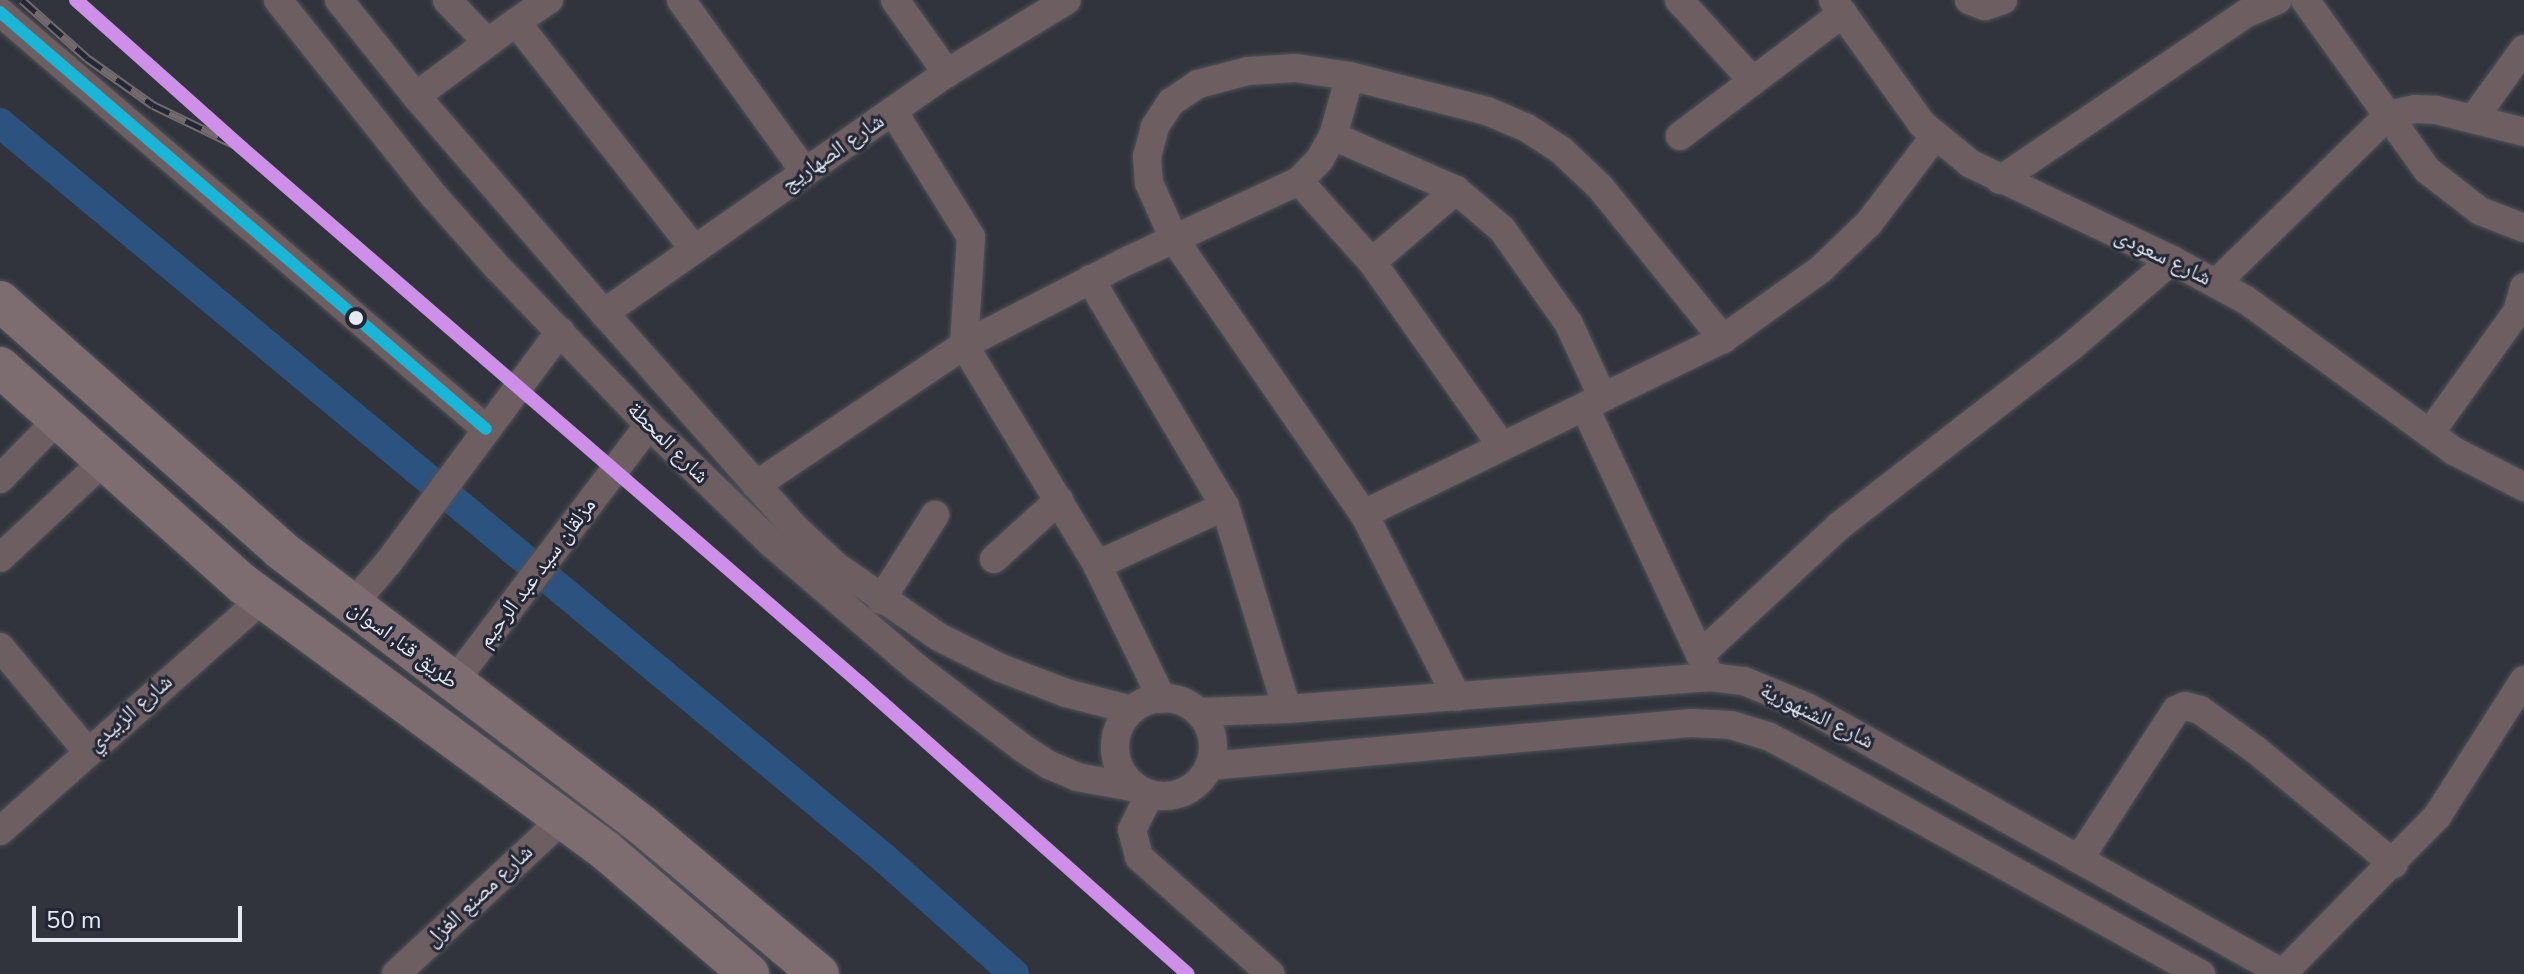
<!DOCTYPE html>
<html>
<head>
<meta charset="utf-8">
<style>
  body { margin:0 }
  #map { position:relative; width:2524px; height:974px; overflow:hidden; background:#31343c; font-family:"Nunito Sans","Noto Naskh Arabic",sans-serif }
  div>[style] { position:absolute }
  .canal>* { height:30px; margin:-15px; padding:0 15px; transform-origin:15px; border-radius:15px; background:#2c527f }
  .roads { filter:drop-shadow(0 0 2px #4f5258) drop-shadow(0 0 2px #4f5258) }
  .minor>* { height:28px; margin:-14px; padding:0 14px; transform-origin:14px; border-radius:14px; background:#6d5f61 }
  .minor>.ring { margin:-14px; padding:0; box-sizing:content-box; background:none; border:28px solid #6d5f61; border-radius:50% }
  .highway>* { height:40px; margin:-20px; padding:0 20px; transform-origin:20px; border-radius:20px; background:#7e6d70 }
  .rail>* { height:9px; margin-top:-4.5px; transform-origin:0; background:repeating-linear-gradient(90deg,#232735 0 18px,#726a6d 0 36px); box-sizing:border-box; border-block:2px solid #726a6d }
  .bus-1>* { height:12px; margin:-6px; padding:0 6px; transform-origin:6px; border-radius:6px; background:#1ab6d8 }
  .rail-1>* { height:14px; margin:-7px; padding:0 7px; transform-origin:7px; border-radius:7px; background:#ce8fe9 }
  .dots>* { width:22px; height:22px; translate:-50% -50%; box-sizing:border-box; border:4px solid #232735; border-radius:50% }
  span { translate:-50% -50%; white-space:nowrap; text-align:center; line-height:1.15; -webkit-text-stroke:6px #232735; paint-order:stroke }
  .street-label { font-size:22px; color:#e5e9f2 }
  .scale { position:absolute; left:32px; top:906px; width:210px; height:36px; box-sizing:border-box; border:4px solid #e5e9f2; border-top:0; padding-left:10px; font-size:24px; line-height:28px; white-space:nowrap; color:#e5e9f2; -webkit-text-stroke:6px #232735; paint-order:stroke }
</style>
</head>
<body>
<div id="map">
  <div class="canal">
    <div style="left:0;top:123px;width:1150px;rotate:39.74deg"></div>
    <div style="left:884px;top:858px;width:174px;rotate:41.7deg"></div>
  </div>
  <div class="roads">
    <div class="minor">
      <div style="left:278px;top:0;width:251px;rotate:51.5deg"></div>
      <div style="left:434px;top:196px;width:95px;rotate:48.4deg"></div>
      <div style="left:497px;top:267px;width:219px;rotate:46.1deg"></div>
      <div style="left:649px;top:425px;width:168px;rotate:44deg"></div>
      <div style="left:770px;top:542px;width:194px;rotate:40.6deg"></div>
      <div style="left:917px;top:668px;width:134px;rotate:37.1deg"></div>
      <div style="left:1024px;top:749px;width:30px;rotate:33deg"></div>
      <div style="left:1049px;top:765px;width:30px;rotate:23deg"></div>
      <div style="left:1077px;top:777px;width:61px;rotate:10.4deg"></div>
      <div style="left:339px;top:0;width:123px;rotate:51.3deg"></div>
      <div style="left:416px;top:96px;width:287px;rotate:49.1deg"></div>
      <div style="left:604px;top:313px;width:286px;rotate:48.4deg"></div>
      <div style="left:794px;top:527px;width:57px;rotate:42.9deg"></div>
      <div style="left:836px;top:566px;width:125px;rotate:34.6deg"></div>
      <div style="left:939px;top:637px;width:69px;rotate:26.6deg"></div>
      <div style="left:1001px;top:668px;width:70px;rotate:21deg"></div>
      <div style="left:1066px;top:693px;width:68px;rotate:14.4deg"></div>
      <div style="left:447px;top:0;width:58px;rotate:46.4deg"></div>
      <div style="left:681px;top:0;width:212px;rotate:54.2deg"></div>
      <div style="left:895px;top:0;width:90px;rotate:54.5deg"></div>
      <div style="left:1679px;top:0;width:110px;rotate:47.6deg"></div>
      <div style="left:1833px;top:0;width:153px;rotate:54.3deg"></div>
      <div style="left:1922px;top:124px;width:63px;rotate:39.2deg"></div>
      <div style="left:1971px;top:164px;width:223px;rotate:25.5deg"></div>
      <div style="left:2172px;top:260px;width:84px;rotate:28.4deg"></div>
      <div style="left:2246px;top:300px;width:257px;rotate:36deg"></div>
      <div style="left:2454px;top:451px;width:79px;rotate:27.2deg"></div>
      <div style="left:1969px;top:0;width:17px;rotate:21deg"></div>
      <div style="left:1985px;top:6px;width:19px;rotate:-18deg"></div>
      <div style="left:2305px;top:0;width:209px;rotate:54.3deg"></div>
      <div style="left:2427px;top:170px;width:67px;rotate:37.7deg"></div>
      <div style="left:2480px;top:211px;width:47px;rotate:21.1deg"></div>
      <div style="left:0;top:12px;width:640px;rotate:40.63deg"></div>
      <div style="left:516px;top:22px;width:40px;rotate:-34deg"></div>
      <div style="left:1350px;top:76px;width:141px;rotate:14.3deg"></div>
      <div style="left:1487px;top:111px;width:43px;rotate:23deg"></div>
      <div style="left:1527px;top:128px;width:40px;rotate:32.9deg"></div>
      <div style="left:1561px;top:150px;width:54px;rotate:43.5deg"></div>
      <div style="left:1600px;top:187px;width:196px;rotate:51deg"></div>
      <div style="left:1723px;top:339px;width:120px;rotate:-35.5deg"></div>
      <div style="left:1821px;top:269px;width:66px;rotate:-43.8deg"></div>
      <div style="left:1869px;top:223px;width:109px;rotate:-52.8deg"></div>
      <div style="left:416px;top:96px;width:124px;rotate:-36.5deg"></div>
      <div style="left:516px;top:22px;width:288px;rotate:51.9deg"></div>
      <div style="left:893px;top:111px;width:148px;rotate:58.2deg"></div>
      <div style="left:971px;top:237px;width:108px;rotate:93.7deg"></div>
      <div style="left:964px;top:345px;width:257px;rotate:58.8deg"></div>
      <div style="left:1097px;top:565px;width:149px;rotate:64.1deg"></div>
      <div style="left:2474px;top:118px;width:85px;rotate:-54.1deg"></div>
      <div style="left:1333px;top:136px;width:134px;rotate:23.7deg"></div>
      <div style="left:1456px;top:190px;width:60px;rotate:40.3deg"></div>
      <div style="left:1502px;top:229px;width:116px;rotate:54.8deg"></div>
      <div style="left:1569px;top:324px;width:81px;rotate:65.3deg"></div>
      <div style="left:1680px;top:136px;width:204px;rotate:-37deg"></div>
      <div style="left:2000px;top:180px;width:298px;rotate:-34.1deg"></div>
      <div style="left:2247px;top:13px;width:33px;rotate:-23deg"></div>
      <div style="left:1299px;top:181px;width:109px;rotate:48deg"></div>
      <div style="left:1372px;top:262px;width:225px;rotate:54.8deg"></div>
      <div style="left:1372px;top:262px;width:111px;rotate:-40.6deg"></div>
      <div style="left:1090px;top:279px;width:264px;rotate:59.3deg"></div>
      <div style="left:1225px;top:506px;width:212px;rotate:73deg"></div>
      <div style="left:2216px;top:283px;width:241px;rotate:-44.2deg"></div>
      <div style="left:2389px;top:115px;width:27px;rotate:-13deg"></div>
      <div style="left:2415px;top:109px;width:21px;rotate:3deg"></div>
      <div style="left:2436px;top:110px;width:91px;rotate:14deg"></div>
      <div style="left:604px;top:313px;width:419px;rotate:-35deg"></div>
      <div style="left:947px;top:73px;width:140px;rotate:-31.3deg"></div>
      <div style="left:1585px;top:408px;width:287px;rotate:65deg"></div>
      <div style="left:2430px;top:433px;width:149px;rotate:-54.3deg"></div>
      <div style="left:2517px;top:312px;width:26px;rotate:-74deg"></div>
      <div style="left:0;top:479px;width:85px;rotate:-46deg"></div>
      <div style="left:756px;top:485px;width:251px;rotate:-33.9deg"></div>
      <div style="left:964px;top:345px;width:183px;rotate:-27.3deg"></div>
      <div style="left:1127px;top:261px;width:52px;rotate:-25.1deg"></div>
      <div style="left:1174px;top:239px;width:138px;rotate:-24.9deg"></div>
      <div style="left:1299px;top:181px;width:30px;rotate:-46deg"></div>
      <div style="left:1320px;top:159px;width:26px;rotate:-61deg"></div>
      <div style="left:1333px;top:136px;width:62px;rotate:-74.2deg"></div>
      <div style="left:1350px;top:76px;width:56px;rotate:-171.7deg"></div>
      <div style="left:1295px;top:68px;width:47px;rotate:176.3deg"></div>
      <div style="left:1248px;top:71px;width:52px;rotate:165.4deg"></div>
      <div style="left:1198px;top:84px;width:32px;rotate:146deg"></div>
      <div style="left:1171px;top:102px;width:30px;rotate:123deg"></div>
      <div style="left:1155px;top:127px;width:30px;rotate:105deg"></div>
      <div style="left:1147px;top:156px;width:27px;rotate:86deg"></div>
      <div style="left:1149px;top:183px;width:61px;rotate:65.9deg"></div>
      <div style="left:1174px;top:239px;width:334px;rotate:55.4deg"></div>
      <div style="left:1364px;top:514px;width:205px;rotate:63.1deg"></div>
      <div style="left:1364px;top:514px;width:399px;rotate:-26deg"></div>
      <div style="left:0;top:558px;width:145px;rotate:-43deg"></div>
      <div style="left:994px;top:559px;width:88px;rotate:-42.2deg"></div>
      <div style="left:1097px;top:565px;width:141px;rotate:-24.7deg"></div>
      <div style="left:881px;top:600px;width:101px;rotate:-57.6deg"></div>
      <div style="left:351px;top:606px;width:57px;rotate:-49.3deg"></div>
      <div style="left:388px;top:563px;width:289px;rotate:-53.4deg"></div>
      <div style="left:0;top:647px;width:136px;rotate:50.1deg"></div>
      <div style="left:1701px;top:654px;width:188px;rotate:-42.8deg"></div>
      <div style="left:1839px;top:526px;width:294px;rotate:-37.7deg"></div>
      <div style="left:2072px;top:346px;width:132px;rotate:-40.7deg"></div>
      <div style="left:453px;top:683px;width:324px;rotate:-52.8deg"></div>
      <div class="ring" style="left:1115px;top:698px;width:70px;height:70px"></div>
      <div style="left:1198px;top:712px;width:89px;rotate:-1.9deg"></div>
      <div style="left:1287px;top:709px;width:424px;rotate:-4.3deg"></div>
      <div style="left:1710px;top:677px;width:34px;rotate:7deg"></div>
      <div style="left:1744px;top:681px;width:68px;rotate:22.4deg"></div>
      <div style="left:1807px;top:707px;width:547px;rotate:29.24deg"></div>
      <div style="left:1209px;top:766px;width:485px;rotate:-5.1deg"></div>
      <div style="left:1692px;top:723px;width:39px;rotate:3deg"></div>
      <div style="left:1731px;top:725px;width:39px;rotate:17deg"></div>
      <div style="left:1768px;top:736px;width:38px;rotate:28deg"></div>
      <div style="left:1802px;top:754px;width:456px;rotate:28.9deg"></div>
      <div style="left:1150px;top:794px;width:40px;rotate:116.6deg"></div>
      <div style="left:1132px;top:830px;width:28px;rotate:75deg"></div>
      <div style="left:1139px;top:857px;width:176px;rotate:41.6deg"></div>
      <div style="left:0;top:831px;width:350px;rotate:-41.5deg"></div>
      <div style="left:2079px;top:859px;width:178px;rotate:-56.9deg"></div>
      <div style="left:2176px;top:710px;width:10px;rotate:-24deg"></div>
      <div style="left:2185px;top:706px;width:16px;rotate:15deg"></div>
      <div style="left:2200px;top:710px;width:69px;rotate:35.5deg"></div>
      <div style="left:2256px;top:750px;width:179px;rotate:39.6deg"></div>
      <div style="left:2283px;top:973px;width:221px;rotate:-45.5deg"></div>
      <div style="left:2438px;top:815px;width:160px;rotate:-57.5deg"></div>
      <div style="left:396px;top:974px;width:228px;rotate:-42.9deg"></div>
    </div>
    <div class="highway">
      <div style="left:0;top:301px;width:375px;rotate:41.5deg"></div>
      <div style="left:281px;top:550px;width:454px;rotate:37.3deg"></div>
      <div style="left:642px;top:825px;width:231px;rotate:40.1deg"></div>
      <div style="left:0;top:367px;width:326px;rotate:41.8deg"></div>
      <div style="left:243px;top:584px;width:449px;rotate:36.3deg"></div>
      <div style="left:605px;top:850px;width:190px;rotate:40.7deg"></div>
    </div>
  </div>
  <div class="rail">
    <div style="left:22px;top:0;width:87px;rotate:41.7deg"></div>
    <div style="left:87px;top:58px;width:81px;rotate:35.5deg"></div>
    <div style="left:153px;top:105px;width:99px;rotate:25.8deg"></div>
  </div>
  <div class="bus-1">
    <div style="left:0;top:12px;width:640px;rotate:40.63deg"></div>
  </div>
  <div class="rail-1">
    <div style="left:76px;top:0;width:222px;rotate:41.7deg"></div>
    <div style="left:242px;top:148px;width:817px;rotate:40.88deg"></div>
    <div style="left:860px;top:683px;width:438px;rotate:41.6deg"></div>
  </div>
  <div class="dots">
    <div style="left:356px;top:318px;background:#e5e9f2"></div>
  </div>
  <div class="street-label">
    <span style="left:833px;top:153px;rotate:-35deg">شارع الصهاريج</span>
    <span style="left:2163px;top:257px;rotate:26deg">شارع سعودى</span>
    <span style="left:668px;top:443px;rotate:45deg">شارع المحطة</span>
    <span style="left:537px;top:573px;rotate:-53deg">مزلقان سيد عبد الرحيم</span>
    <span style="left:403px;top:645px;rotate:37deg">طريق قنا, اسوان</span>
    <span style="left:130px;top:713px;rotate:-41deg">شارع الزبيدي</span>
    <span style="left:1817px;top:716px;rotate:26deg">شارع الشنهورية</span>
    <span style="left:479px;top:896px;rotate:-43deg">شارع مصنع الغزل</span>
  </div>
  <div class="scale">50 m</div>
</div>
</body>
</html>
